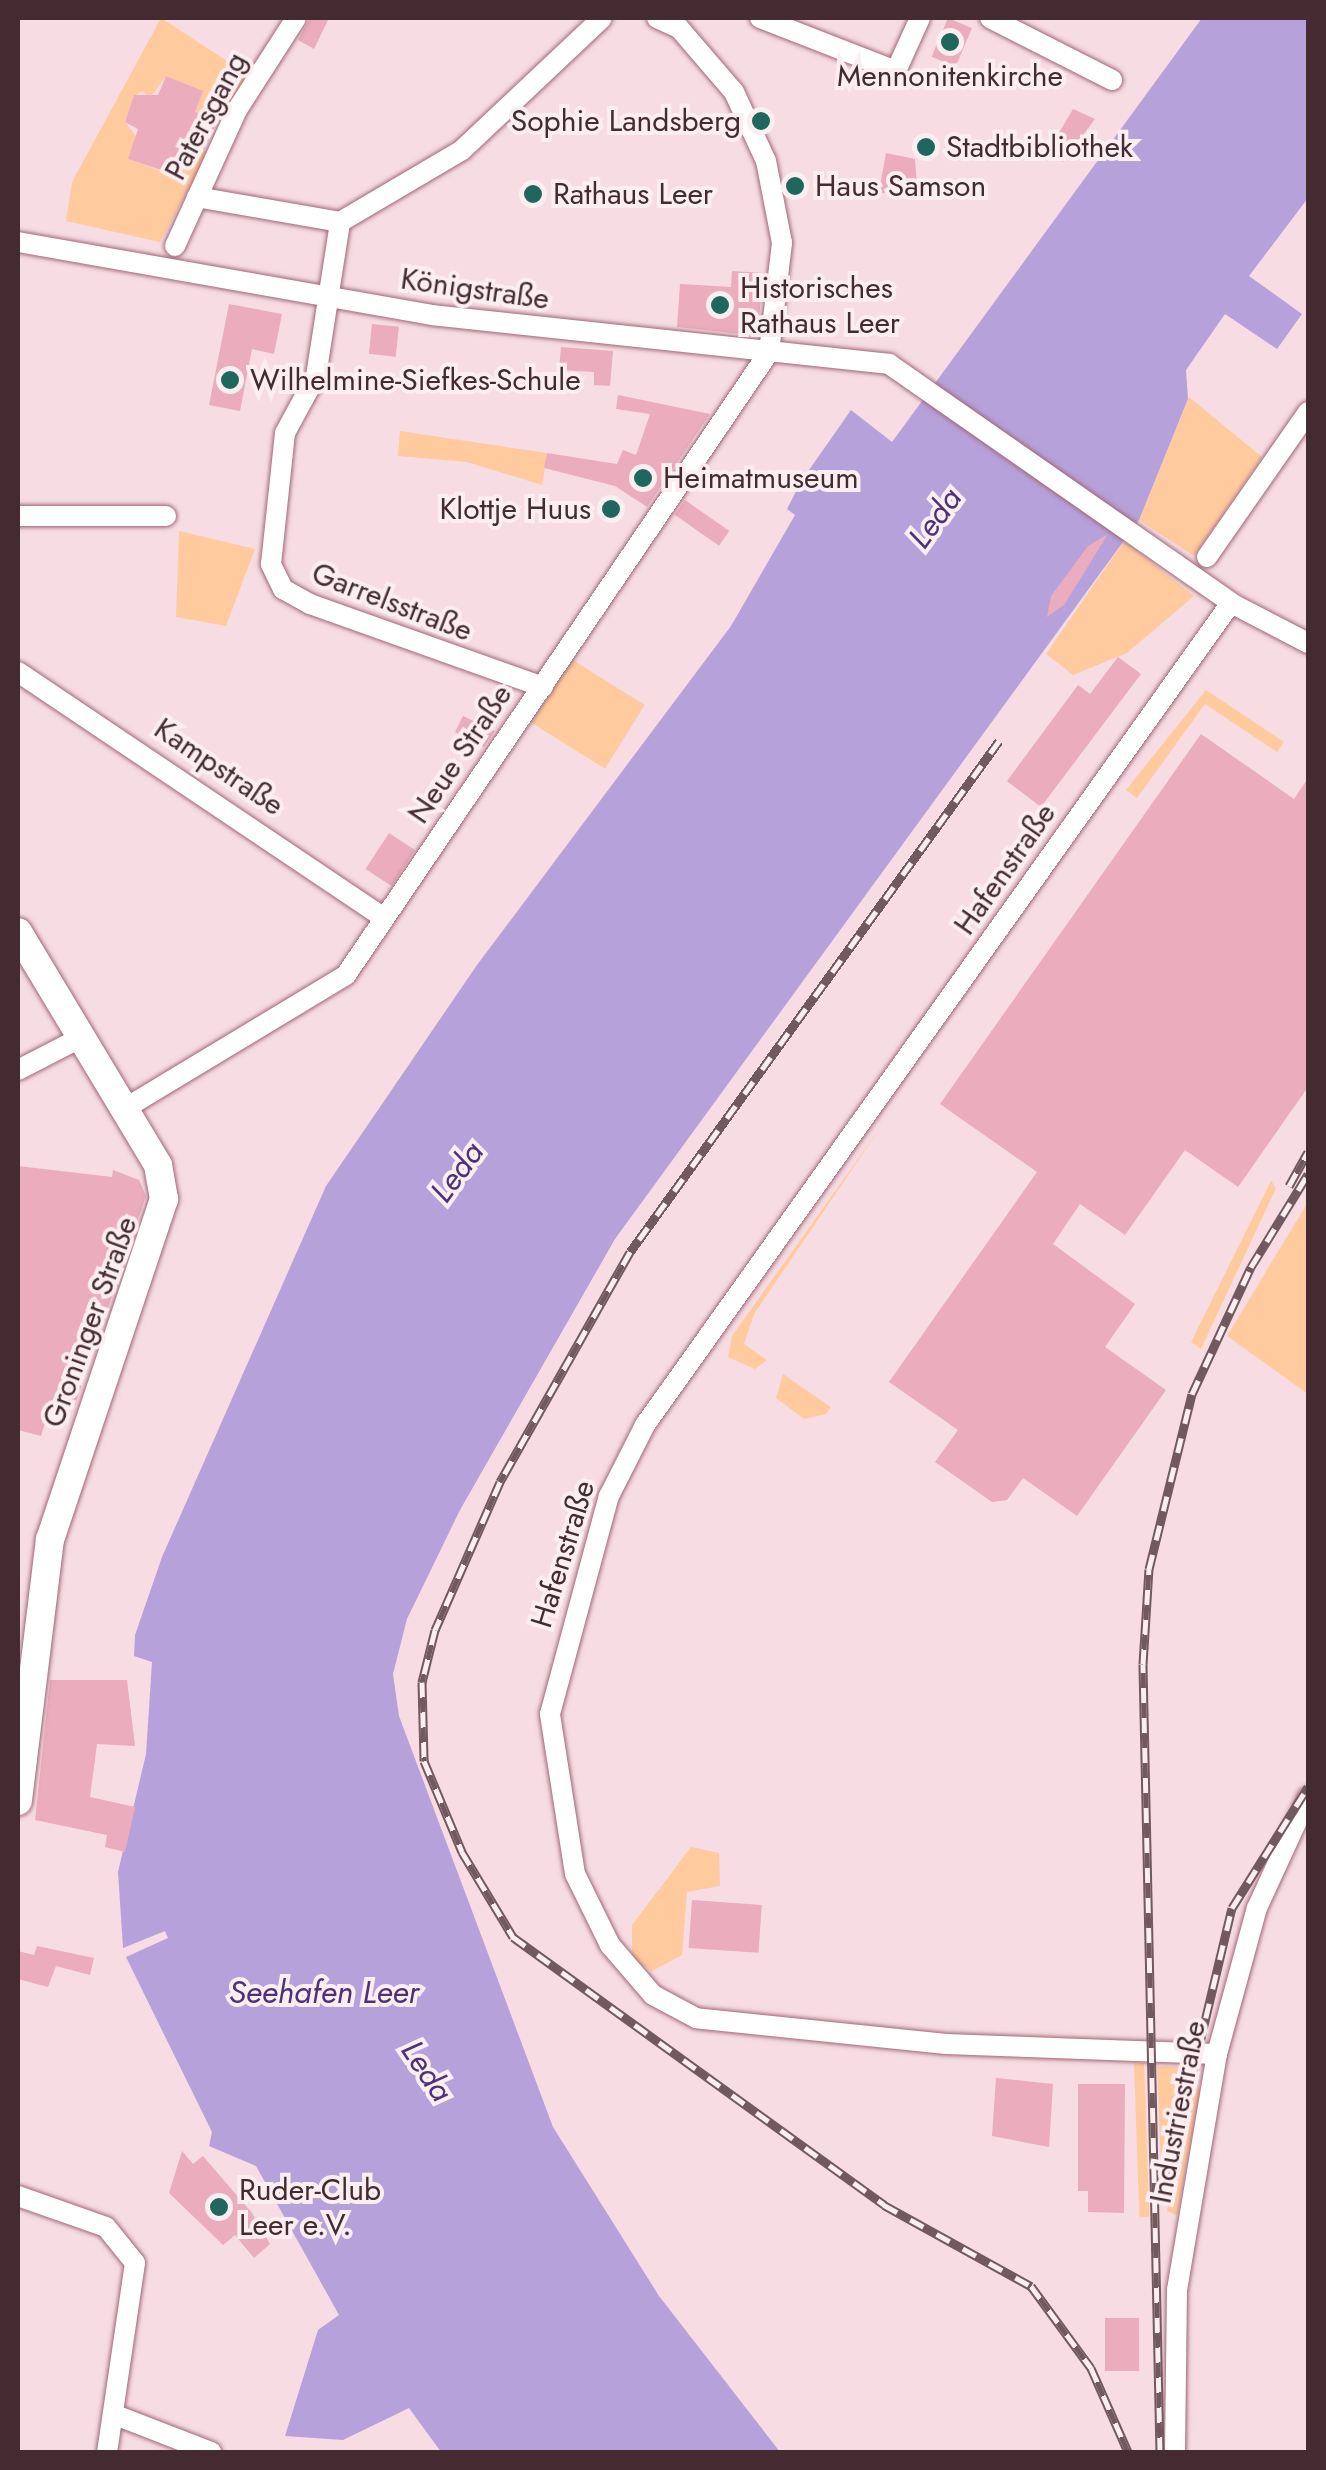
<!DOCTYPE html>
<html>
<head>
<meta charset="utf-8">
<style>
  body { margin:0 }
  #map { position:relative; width:1326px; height:2470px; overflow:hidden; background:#f7dce3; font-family:Jost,sans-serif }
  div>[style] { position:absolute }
  .green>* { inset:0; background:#ffca9e; transform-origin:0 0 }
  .water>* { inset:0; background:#b7a1da }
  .building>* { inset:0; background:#ebacbd; transform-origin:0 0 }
  .roads { filter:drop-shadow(0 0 2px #a06676) drop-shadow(0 0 2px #a06676) }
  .street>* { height:20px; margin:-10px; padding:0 10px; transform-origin:10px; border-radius:10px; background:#fff }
  .secondary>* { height:28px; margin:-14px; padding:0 14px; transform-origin:14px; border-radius:14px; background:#fff }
  .rail>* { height:9px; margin-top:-4.5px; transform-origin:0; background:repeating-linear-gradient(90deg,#fbeef1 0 15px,#72595f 0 30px); box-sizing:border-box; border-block:2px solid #72595f }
  .dots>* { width:28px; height:28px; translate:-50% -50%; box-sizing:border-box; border:5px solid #fbeef1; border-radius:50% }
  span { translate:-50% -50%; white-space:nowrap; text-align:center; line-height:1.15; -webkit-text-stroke:8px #fbeef1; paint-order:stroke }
  .poi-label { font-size:30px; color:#432b31 }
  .right { translate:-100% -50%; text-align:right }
  .left { translate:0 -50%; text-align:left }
  .street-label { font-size:30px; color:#432b31 }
  .water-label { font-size:32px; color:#503176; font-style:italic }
  .frame { position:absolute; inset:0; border:20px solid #432b31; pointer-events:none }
</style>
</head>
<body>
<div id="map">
  <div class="green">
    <div style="clip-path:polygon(evenodd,161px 18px,250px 76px,160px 242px,66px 221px,72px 182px,161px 18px,166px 76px,202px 91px,195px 113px,224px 122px,212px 152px,183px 146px,164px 172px,128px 159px,142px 144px,125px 122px,134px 96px,143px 91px,149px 99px,166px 76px)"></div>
    <div style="clip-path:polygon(1189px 397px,1262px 457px,1194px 556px,1139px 520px)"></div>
    <div style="clip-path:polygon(400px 431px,547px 453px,542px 485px,467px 462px,398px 456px)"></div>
    <div style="clip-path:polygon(179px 531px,255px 549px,226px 626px,176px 617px)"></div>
    <div style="clip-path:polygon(1124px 541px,1194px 596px,1127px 653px,1073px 675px,1046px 654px)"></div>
    <div style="left:571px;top:659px;width:87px;height:75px;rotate:32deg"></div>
    <div style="clip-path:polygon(1206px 690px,1284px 742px,1277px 752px,1205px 704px,1137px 798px,1126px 790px)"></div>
    <div style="clip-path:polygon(880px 1128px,754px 1314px,744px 1344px,767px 1360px,755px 1369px,728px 1357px,732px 1336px)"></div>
    <div style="clip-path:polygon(1271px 1181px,1276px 1188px,1201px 1349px,1191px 1342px)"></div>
    <div style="clip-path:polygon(1308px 1202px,1308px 1394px,1227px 1336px)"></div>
    <div style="clip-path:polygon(783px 1374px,831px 1407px,826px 1414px,804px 1419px,776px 1398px)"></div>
    <div style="clip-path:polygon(691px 1847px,719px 1853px,720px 1886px,687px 1892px,682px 1955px,652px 1971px,632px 1958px,632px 1925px)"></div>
    <div style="left:1144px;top:2063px;width:154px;height:10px;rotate:88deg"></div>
    <div style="clip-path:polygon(1157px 2066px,1183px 2067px,1161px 2166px)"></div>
    <div style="clip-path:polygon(1196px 2080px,1200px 2091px,1177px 2215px,1167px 2211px,1170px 2191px)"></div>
  </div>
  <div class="water">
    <div style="clip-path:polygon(1202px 18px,1308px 18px,1308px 198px,1249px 276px,1302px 314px,1277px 349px,1225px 314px,1186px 370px,1188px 399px,1139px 520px,615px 1239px,460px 1510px,407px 1619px,393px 1674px,399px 1716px,553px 2127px,659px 2296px,780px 2452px,441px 2452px,409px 2408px,343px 2440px,285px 2436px,318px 2330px,339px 2315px,256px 2166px,209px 2146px,212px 2132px,126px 1957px,168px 1938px,165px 1931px,123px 1948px,118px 1872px,146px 1754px,152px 1662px,134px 1656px,135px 1635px,162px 1557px,326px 1186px,477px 965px,731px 626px,795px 515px,787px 509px,802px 480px,851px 410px,892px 442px)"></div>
  </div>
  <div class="building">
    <div style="clip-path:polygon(310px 18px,329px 18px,314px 49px,298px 40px)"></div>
    <div style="left:948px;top:18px;width:26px;height:42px;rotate:23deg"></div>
    <div style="clip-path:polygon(166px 76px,203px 91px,195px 112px,218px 120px,204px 149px,184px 146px,173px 174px,128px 159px,138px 129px,125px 122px,134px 95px,158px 95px)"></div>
    <div style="clip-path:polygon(1073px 109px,1095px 119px,1063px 162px,1050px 148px)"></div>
    <div style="clip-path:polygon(886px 153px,915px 159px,918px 200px,879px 192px)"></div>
    <div style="clip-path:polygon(732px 271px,764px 273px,757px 336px,677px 327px,680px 284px,731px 287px)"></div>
    <div style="clip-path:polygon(229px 304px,282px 314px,274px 354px,252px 349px,240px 411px,209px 405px)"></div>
    <div style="left:372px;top:324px;width:27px;height:30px;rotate:6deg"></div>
    <div style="clip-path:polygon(561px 347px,613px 351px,610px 386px,594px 385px,594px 372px,559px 370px)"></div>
    <div style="clip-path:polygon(618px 395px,710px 414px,647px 507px,615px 486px,544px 468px,547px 453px,617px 464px,623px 450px,636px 455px,650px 414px,616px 409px)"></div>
    <div style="left:685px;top:500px;width:54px;height:18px;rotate:35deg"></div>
    <div style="clip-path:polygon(1108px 534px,1064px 605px,1047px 617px,1051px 596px,1088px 546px)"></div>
    <div style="clip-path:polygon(1118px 657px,1141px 674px,1041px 807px,1007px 781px,1078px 685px,1090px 694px)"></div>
    <div style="clip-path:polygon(463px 716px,495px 731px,484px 747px,455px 732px)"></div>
    <div style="clip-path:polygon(1201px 734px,1294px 799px,1308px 778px,1308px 1087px,1238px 1187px,1185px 1150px,1125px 1235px,1080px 1204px,1053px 1244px,1135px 1304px,1105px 1347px,1166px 1390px,1077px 1516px,1023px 1478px,1007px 1500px,992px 1502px,935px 1462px,958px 1430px,889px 1382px,1037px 1172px,940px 1104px)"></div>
    <div style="left:389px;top:833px;width:31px;height:43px;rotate:33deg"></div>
    <div style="clip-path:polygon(18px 1166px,112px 1177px,113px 1170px,139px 1180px,146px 1196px,75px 1405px,52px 1401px,41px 1436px,18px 1430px)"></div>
    <div style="clip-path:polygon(50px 1680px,127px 1680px,135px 1746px,97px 1744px,90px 1797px,135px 1807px,125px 1852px,105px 1847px,107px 1835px,35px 1820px)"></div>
    <div style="left:692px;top:1900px;width:70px;height:48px;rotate:4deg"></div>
    <div style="clip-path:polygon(37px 1946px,94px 1958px,90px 1975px,56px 1966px,48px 1987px,18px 1979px,18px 1951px,34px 1955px)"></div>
    <div style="clip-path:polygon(996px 2078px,1053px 2084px,1049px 2147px,992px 2136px)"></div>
    <div style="clip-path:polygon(1078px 2084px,1125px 2084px,1124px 2213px,1088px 2212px,1088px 2191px,1078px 2191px)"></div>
    <div style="clip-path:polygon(182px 2151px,193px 2164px,203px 2156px,252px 2213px,270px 2244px,254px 2258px,235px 2235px,223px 2245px,169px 2193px)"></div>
    <div style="left:1105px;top:2318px;width:34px;height:53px"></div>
  </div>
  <div class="roads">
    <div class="street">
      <div style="left:760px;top:18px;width:146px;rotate:21.3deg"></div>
      <div style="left:896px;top:71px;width:58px;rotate:-65.6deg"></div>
      <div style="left:990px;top:18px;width:137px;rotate:26.9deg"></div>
      <div style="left:197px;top:197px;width:145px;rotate:9.9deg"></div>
      <div style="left:18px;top:242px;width:420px;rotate:10deg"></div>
      <div style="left:432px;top:315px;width:460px;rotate:6.1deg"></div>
      <div style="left:889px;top:364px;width:417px;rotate:34.9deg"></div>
      <div style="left:1231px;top:603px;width:87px;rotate:27.5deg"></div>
      <div style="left:175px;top:246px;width:149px;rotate:-65.5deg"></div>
      <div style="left:237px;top:110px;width:109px;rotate:-57.3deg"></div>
      <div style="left:18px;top:516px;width:148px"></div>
      <div style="left:1207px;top:557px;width:177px;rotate:-55.1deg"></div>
      <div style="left:18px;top:672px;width:441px;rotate:33.9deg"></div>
      <div style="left:543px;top:687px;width:247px;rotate:-160.4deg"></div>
      <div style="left:310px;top:604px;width:31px;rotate:-151deg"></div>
      <div style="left:283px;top:589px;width:28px;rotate:-116deg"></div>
      <div style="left:271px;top:564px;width:132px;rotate:-83.9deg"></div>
      <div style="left:285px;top:433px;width:65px;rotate:-61.5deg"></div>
      <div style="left:316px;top:376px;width:156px;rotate:-81.1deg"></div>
      <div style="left:340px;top:222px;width:142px;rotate:-30.5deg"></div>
      <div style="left:462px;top:150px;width:192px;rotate:-43.3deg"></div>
      <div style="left:18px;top:1070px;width:70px;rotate:-27.3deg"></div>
      <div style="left:124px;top:1109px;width:259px;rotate:-31.1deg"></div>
      <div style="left:346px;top:975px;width:753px;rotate:-55.82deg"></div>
      <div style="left:769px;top:352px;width:110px;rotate:-83.2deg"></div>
      <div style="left:782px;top:243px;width:84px;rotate:-101deg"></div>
      <div style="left:766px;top:161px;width:76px;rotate:-114.9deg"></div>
      <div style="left:734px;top:92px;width:84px;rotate:-130.7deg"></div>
      <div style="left:679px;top:28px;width:24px;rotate:-156deg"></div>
      <div style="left:1217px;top:2054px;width:271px;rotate:-177.9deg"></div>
      <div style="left:946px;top:2044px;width:251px;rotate:-174.1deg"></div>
      <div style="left:696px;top:2018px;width:49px;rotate:-151.9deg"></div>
      <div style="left:653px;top:1995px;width:66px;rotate:-130.7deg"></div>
      <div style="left:610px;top:1945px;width:79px;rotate:-116.2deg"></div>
      <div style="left:575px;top:1874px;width:162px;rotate:-98.9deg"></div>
      <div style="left:550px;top:1714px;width:226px;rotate:-74.9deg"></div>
      <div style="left:609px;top:1496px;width:80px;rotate:-63.1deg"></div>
      <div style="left:645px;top:1425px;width:1009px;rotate:-54.52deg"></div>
      <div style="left:18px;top:2196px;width:93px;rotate:19.4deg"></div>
      <div style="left:106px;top:2227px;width:46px;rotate:51.1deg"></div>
      <div style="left:135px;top:2263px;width:191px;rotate:98.4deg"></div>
      <div style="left:118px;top:2416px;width:100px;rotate:21.2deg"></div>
      <div style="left:1175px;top:2452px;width:162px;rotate:-89.3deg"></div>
      <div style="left:1177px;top:2290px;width:239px;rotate:-80.4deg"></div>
      <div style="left:1217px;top:2054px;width:151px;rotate:-74.7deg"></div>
      <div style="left:1257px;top:1908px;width:122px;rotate:-65.3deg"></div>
    </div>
    <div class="secondary">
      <div style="left:18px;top:932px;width:272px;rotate:59deg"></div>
      <div style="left:158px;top:1165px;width:35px;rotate:80deg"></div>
      <div style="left:164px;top:1199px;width:359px;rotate:108.5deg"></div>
      <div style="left:50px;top:1539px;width:264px;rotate:97deg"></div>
    </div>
  </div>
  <div class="rail">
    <div style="left:999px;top:741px;width:630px;rotate:125.83deg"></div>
    <div style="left:630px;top:1252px;width:264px;rotate:119.5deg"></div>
    <div style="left:500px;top:1482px;width:162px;rotate:113.7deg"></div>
    <div style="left:435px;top:1630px;width:54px;rotate:104deg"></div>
    <div style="left:422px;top:1682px;width:79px;rotate:88.5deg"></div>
    <div style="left:424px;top:1761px;width:99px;rotate:67.3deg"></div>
    <div style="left:462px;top:1852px;width:99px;rotate:59deg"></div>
    <div style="left:513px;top:1937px;width:458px;rotate:35.8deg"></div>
    <div style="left:884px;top:2205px;width:168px;rotate:28.9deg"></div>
    <div style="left:1031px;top:2286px;width:102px;rotate:53.8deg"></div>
    <div style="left:1091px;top:2368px;width:92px;rotate:66.2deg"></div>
    <div style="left:1289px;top:1186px;width:39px;rotate:-61deg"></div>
    <div style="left:1164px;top:2193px;width:293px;rotate:-76.6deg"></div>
    <div style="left:1232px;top:1908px;width:143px;rotate:-57.9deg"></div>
    <div style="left:1160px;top:2452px;width:788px;rotate:-91.24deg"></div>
    <div style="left:1143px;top:1664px;width:95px;rotate:-86.4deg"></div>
    <div style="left:1149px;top:1569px;width:180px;rotate:-76.2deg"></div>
    <div style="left:1192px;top:1394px;width:140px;rotate:-65.1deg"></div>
    <div style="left:1251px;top:1267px;width:109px;rotate:-58.5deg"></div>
  </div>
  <div class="dots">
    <div style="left:950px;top:42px;background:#1f675d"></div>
    <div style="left:761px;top:121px;background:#1f675d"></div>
    <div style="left:926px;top:147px;background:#1f675d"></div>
    <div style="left:795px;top:186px;background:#1f675d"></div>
    <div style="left:533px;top:194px;background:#1f675d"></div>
    <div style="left:720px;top:305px;background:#1f675d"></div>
    <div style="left:230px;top:380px;background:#1f675d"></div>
    <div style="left:643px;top:478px;background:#1f675d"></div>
    <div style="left:611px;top:509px;background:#1f675d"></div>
    <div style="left:219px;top:2207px;background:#1f675d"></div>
  </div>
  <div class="poi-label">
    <span style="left:950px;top:76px">Mennonitenkirche</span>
    <span class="right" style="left:741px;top:121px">Sophie Landsberg</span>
    <span class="left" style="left:946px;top:147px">Stadtbibliothek</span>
    <span class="left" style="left:815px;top:186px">Haus Samson</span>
    <span class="left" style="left:553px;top:194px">Rathaus Leer</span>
    <span class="left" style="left:740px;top:305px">Historisches<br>Rathaus Leer</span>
    <span class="left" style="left:250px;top:380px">Wilhelmine-Siefkes-Schule</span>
    <span class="left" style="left:663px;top:478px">Heimatmuseum</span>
    <span class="right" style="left:591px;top:509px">Klottje Huus</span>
    <span class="left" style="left:239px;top:2207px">Ruder-Club<br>Leer e.V.</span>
  </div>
  <div class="street-label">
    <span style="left:206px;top:116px;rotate:-62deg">Patersgang</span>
    <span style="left:475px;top:289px;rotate:8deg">Königstraße</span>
    <span style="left:392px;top:602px;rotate:21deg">Garrelsstraße</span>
    <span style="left:460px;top:754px;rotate:-56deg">Neue Straße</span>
    <span style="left:219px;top:767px;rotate:34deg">Kampstraße</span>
    <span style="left:1005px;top:869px;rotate:-55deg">Hafenstraße</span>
    <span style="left:90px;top:1322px;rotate:-70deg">Groninger Straße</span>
    <span style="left:563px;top:1554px;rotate:-73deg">Hafenstraße</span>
    <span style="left:1178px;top:2112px;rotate:-79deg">Industriestraße</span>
  </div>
  <div class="water-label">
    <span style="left:935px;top:518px;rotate:-54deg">Leda</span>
    <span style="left:457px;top:1172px;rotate:-54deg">Leda</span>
    <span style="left:324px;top:1992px">Seehafen Leer</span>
    <span style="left:427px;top:2071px;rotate:56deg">Leda</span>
  </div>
  <div class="frame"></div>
</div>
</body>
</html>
